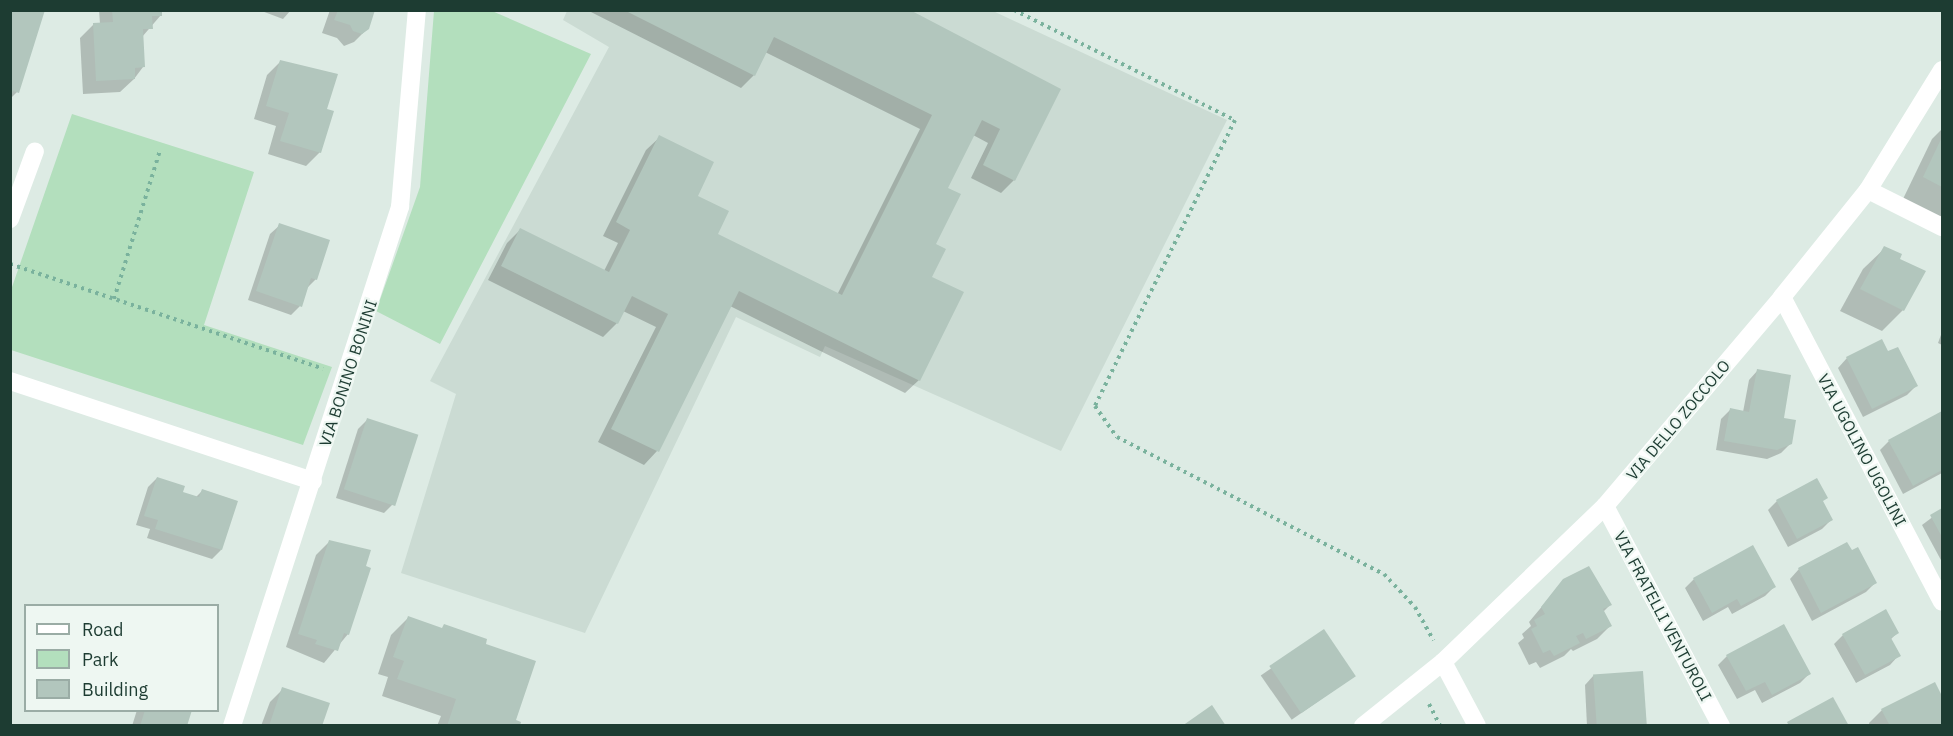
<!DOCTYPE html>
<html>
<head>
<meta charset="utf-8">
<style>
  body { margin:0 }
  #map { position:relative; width:1953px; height:736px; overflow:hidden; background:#ddebe4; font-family:"IBM Plex Sans",sans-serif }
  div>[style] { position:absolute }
  .built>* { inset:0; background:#cbdbd3 }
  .green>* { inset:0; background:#b3dfbd }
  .shadow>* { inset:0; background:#0003; transform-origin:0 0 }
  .building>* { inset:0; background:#b2c6bd; transform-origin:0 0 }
  .path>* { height:4px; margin-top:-2px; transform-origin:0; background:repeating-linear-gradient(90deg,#7ab29d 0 3px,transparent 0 7.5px) }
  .minor>* { height:18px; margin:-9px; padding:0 9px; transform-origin:9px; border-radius:9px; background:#fff }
  .tertiary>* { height:18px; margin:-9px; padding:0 9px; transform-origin:9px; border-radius:9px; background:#fff }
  span { translate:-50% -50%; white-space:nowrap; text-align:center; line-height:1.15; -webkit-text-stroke:4.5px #eef7f2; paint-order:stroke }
  .street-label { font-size:16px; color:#1d3c32 }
  .frame { position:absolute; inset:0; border:12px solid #1d3c32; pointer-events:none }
  .legend { position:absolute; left:24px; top:604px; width:195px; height:108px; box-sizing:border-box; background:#eef7f2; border:2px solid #9aaca5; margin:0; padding:8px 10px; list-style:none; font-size:18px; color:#1d3c32 }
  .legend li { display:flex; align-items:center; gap:12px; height:30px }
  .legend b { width:30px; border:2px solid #9aaca5 }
</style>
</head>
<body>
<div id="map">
  <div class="built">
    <div style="clip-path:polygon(567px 11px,993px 11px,1227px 120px,1061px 451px,825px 346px,820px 357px,736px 317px,585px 633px,401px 573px,456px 394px,430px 381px,609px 47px,563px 20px)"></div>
  </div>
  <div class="green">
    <div style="clip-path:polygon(434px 11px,492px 11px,591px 54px,440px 344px,376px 311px,420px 187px)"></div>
    <div style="clip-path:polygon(72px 114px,254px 172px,204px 325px,332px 367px,303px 445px,11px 350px,11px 290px)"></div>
  </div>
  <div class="shadow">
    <div style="clip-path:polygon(10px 10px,17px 92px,10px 99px)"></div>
    <div style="clip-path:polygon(99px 10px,161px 10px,161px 15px,142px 37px,143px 67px,134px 79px,120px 92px,83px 94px,80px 38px,94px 24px,100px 24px)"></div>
    <div style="clip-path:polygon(259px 10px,291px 10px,283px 19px)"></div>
    <div style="clip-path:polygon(330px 10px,373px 10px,368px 28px,354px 42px,344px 46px,337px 38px,322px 33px)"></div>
    <div style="clip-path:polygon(587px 10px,907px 10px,1059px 90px,1014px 180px,1001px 193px,971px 178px,988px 143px,973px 135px,946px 189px,934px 245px,919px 380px,905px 393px,730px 306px,657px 451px,644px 465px,598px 442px,656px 327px,623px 311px,617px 323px,603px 337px,488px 280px,507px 243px,520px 230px,604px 271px,618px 243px,603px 236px,646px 150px,660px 137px,716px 235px,837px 295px,920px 129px,765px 52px,754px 75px,741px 88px)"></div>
    <div style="clip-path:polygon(281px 61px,325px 110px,320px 152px,306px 166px,268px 154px,276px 126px,254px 119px,267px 75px)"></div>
    <div style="clip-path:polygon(1942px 129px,1942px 214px,1940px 217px,1903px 199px,1932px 139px)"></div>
    <div style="clip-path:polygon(280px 225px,316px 279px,306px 289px,300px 306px,291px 315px,248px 300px,270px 234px)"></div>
    <div style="clip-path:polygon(1885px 248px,1898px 259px,1903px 310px,1882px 331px,1840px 311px,1863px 269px)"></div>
    <div style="clip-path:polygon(1942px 332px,1942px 345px,1938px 343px)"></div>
    <div style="clip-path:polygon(1847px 358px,1916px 386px,1907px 395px,1863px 417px,1838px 368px)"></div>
    <div style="clip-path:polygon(1758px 370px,1791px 443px,1781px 453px,1767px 459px,1716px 450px,1721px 419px,1730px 410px,1743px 412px,1749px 380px)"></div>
    <div style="clip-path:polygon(1942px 413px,1942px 473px,1903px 494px,1880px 450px,1889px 441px)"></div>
    <div style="clip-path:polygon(367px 420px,393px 504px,384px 513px,336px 498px,358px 429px)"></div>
    <div style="clip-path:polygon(157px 478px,181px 493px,196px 497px,202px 491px,221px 550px,212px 559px,147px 538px,150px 529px,136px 525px,148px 487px)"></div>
    <div style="clip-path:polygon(1777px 501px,1822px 502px,1831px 520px,1822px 529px,1788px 547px,1768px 510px)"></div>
    <div style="clip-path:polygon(1942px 510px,1942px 562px,1922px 525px)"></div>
    <div style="clip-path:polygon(329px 542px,348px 634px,324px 663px,286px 647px,316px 555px)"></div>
    <div style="clip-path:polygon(1799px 569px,1875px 583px,1866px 592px,1812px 621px,1790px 579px)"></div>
    <div style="clip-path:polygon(1694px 579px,1774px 587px,1765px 596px,1732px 614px,1728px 607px,1703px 621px,1685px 588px)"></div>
    <div style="clip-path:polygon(1564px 580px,1610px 605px,1603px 612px,1610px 626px,1597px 639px,1573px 651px,1571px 649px,1564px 656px,1540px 668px,1536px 662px,1529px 665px,1518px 643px,1524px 638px,1522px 634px,1531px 626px,1529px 622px)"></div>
    <div style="clip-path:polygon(408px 618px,484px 645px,514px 721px,518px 726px,437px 726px,441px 716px,382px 696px,388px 677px,378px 674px,391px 635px)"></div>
    <div style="left:1323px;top:632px;width:54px;height:76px;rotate:55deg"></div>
    <div style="clip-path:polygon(1897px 633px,1890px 640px,1899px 655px,1890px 665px,1856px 683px,1834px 644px,1843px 635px)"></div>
    <div style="clip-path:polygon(1727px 656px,1809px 674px,1800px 683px,1762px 703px,1755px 690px,1737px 699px,1718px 665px)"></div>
    <div style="clip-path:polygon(1594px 675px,1645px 726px,1587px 726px,1585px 685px)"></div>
    <div style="clip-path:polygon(1934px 684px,1942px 699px,1942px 726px,1870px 726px,1869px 723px,1882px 710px)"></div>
    <div style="clip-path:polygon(283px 689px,320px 726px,261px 726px,270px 702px)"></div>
    <div style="clip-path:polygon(137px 710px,190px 710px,186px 726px,132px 726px)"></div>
  </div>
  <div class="building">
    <div style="clip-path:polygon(10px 10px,45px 10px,19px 93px,13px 91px,11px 97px)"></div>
    <div style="clip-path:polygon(112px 10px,162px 10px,162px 16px,152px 16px,153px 29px,143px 29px,145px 67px,135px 68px,135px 79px,96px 81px,93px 23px,113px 22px)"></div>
    <div style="clip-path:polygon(338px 10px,375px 10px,369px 29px,362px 34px,353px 31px,350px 25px,334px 20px)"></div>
    <div style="clip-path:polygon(624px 10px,910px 10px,1061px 89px,1015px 181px,983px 165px,1000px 129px,982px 120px,948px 188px,961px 194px,936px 244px,946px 249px,932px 277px,964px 292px,920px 381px,739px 291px,659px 452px,611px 429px,668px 314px,632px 296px,618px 324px,501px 266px,520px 228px,609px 272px,630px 230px,616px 222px,659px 135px,714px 162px,698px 196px,729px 211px,718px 234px,842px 295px,932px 115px,774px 37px,755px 76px)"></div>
    <div style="clip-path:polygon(280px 60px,338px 74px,327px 109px,334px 111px,321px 153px,280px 141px,289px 113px,266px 106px)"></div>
    <div style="clip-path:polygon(1942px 137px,1942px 187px,1923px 177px)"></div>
    <div style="clip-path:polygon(279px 223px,330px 240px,317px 280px,311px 278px,302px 307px,256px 291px)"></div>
    <div style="clip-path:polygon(1884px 246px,1902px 254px,1900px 259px,1926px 271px,1904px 311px,1860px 289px)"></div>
    <div style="clip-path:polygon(1882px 339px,1888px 351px,1898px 347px,1918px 386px,1872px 409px,1846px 357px)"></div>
    <div style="clip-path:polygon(1757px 369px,1791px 375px,1784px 418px,1796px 420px,1792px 444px,1777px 450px,1724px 441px,1730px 408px,1749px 412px)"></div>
    <div style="clip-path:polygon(1942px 411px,1942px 470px,1913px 486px,1888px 440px)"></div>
    <div style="left:367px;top:418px;width:54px;height:75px;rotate:18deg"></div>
    <div style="clip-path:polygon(157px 477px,185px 486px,183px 492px,199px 497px,202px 489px,238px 501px,222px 550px,155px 529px,158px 520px,144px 516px)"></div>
    <div style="clip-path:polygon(1817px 478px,1828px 498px,1823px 501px,1833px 520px,1797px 539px,1776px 500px)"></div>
    <div style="clip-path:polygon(1942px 508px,1942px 537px,1930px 515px)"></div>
    <div style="clip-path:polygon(329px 540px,371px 550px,366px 566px,371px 568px,349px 635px,344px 633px,338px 651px,315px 644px,317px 640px,298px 634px)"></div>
    <div style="clip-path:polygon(1847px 542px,1852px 550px,1858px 547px,1877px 583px,1821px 613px,1798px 568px)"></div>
    <div style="clip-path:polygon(1753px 545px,1776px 587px,1741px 606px,1737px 599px,1712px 613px,1693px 578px)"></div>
    <div style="clip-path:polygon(1589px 566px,1612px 605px,1603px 609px,1612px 626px,1586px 639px,1583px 633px,1576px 636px,1580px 643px,1554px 656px,1550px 650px,1543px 653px,1531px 629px,1537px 626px,1534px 620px,1545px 614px,1541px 607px,1563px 579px)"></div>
    <div style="clip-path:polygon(1886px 609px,1899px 633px,1891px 638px,1901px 656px,1865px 675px,1842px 634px)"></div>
    <div style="clip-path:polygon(408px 616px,442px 628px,444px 624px,487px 639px,486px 644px,536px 661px,516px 720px,521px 722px,520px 726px,447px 726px,456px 699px,397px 679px,404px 661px,393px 657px)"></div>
    <div style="clip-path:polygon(1784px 624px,1811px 674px,1772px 695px,1765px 682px,1746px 691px,1726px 655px)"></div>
    <div style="left:1324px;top:629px;width:57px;height:66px;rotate:56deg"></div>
    <div style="left:1643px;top:671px;width:55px;height:50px;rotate:86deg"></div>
    <div style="clip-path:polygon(1935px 682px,1942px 696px,1942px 726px,1890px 726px,1881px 709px)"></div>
    <div style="clip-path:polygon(282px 687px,330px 703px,322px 726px,269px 726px)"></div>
    <div style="clip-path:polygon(1833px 697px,1849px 726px,1789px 726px,1787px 722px)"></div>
    <div style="clip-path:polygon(1212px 705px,1226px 726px,1182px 726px)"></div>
    <div style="clip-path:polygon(145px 710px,192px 710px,187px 726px,140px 726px)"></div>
  </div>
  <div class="path">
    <div style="left:1014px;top:10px;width:247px;rotate:26.5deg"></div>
    <div style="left:1235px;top:120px;width:318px;rotate:116.1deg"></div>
    <div style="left:1095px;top:406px;width:38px;rotate:55deg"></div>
    <div style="left:1117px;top:437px;width:300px;rotate:27.2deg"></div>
    <div style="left:1384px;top:574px;width:45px;rotate:46.8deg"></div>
    <div style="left:1415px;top:607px;width:38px;rotate:61deg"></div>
    <div style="left:10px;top:264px;width:330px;rotate:18.5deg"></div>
    <div style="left:114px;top:299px;width:156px;rotate:-72.8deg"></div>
    <div style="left:1429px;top:704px;width:25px;rotate:63deg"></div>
  </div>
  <div class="minor">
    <div style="left:1868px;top:190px;width:83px;rotate:26.6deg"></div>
    <div style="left:10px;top:219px;width:72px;rotate:-69.8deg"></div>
    <div style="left:1782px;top:297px;width:344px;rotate:62.3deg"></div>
    <div style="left:10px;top:381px;width:319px;rotate:18.3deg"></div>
    <div style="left:1605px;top:506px;width:249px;rotate:62.2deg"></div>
    <div style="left:232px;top:726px;width:546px;rotate:-72.06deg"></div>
    <div style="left:400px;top:207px;width:198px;rotate:-85.1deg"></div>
    <div style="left:1363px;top:726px;width:102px;rotate:-38.7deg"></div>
    <div style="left:1443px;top:662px;width:225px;rotate:-43.9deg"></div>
    <div style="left:1605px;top:506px;width:274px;rotate:-49.7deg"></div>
    <div style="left:1782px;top:297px;width:137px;rotate:-51.2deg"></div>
    <div style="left:1868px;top:190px;width:141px;rotate:-58.3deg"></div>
  </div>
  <div class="tertiary">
    <div style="left:1443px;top:662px;width:72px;rotate:62deg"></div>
  </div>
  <div class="street-label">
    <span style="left:348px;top:373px;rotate:-72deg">VIA BONINO BONINI</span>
    <span style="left:1678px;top:420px;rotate:-50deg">VIA DELLO ZOCCOLO</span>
    <span style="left:1862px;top:450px;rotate:62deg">VIA UGOLINO UGOLINI</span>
    <span style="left:1663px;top:616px;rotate:62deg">VIA FRATELLI VENTUROLI</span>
  </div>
  <div class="frame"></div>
  <ul class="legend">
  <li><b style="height:8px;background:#fff"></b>Road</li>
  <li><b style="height:16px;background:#b3dfbd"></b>Park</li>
  <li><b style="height:16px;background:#b2c6bd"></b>Building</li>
  </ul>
</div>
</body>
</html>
